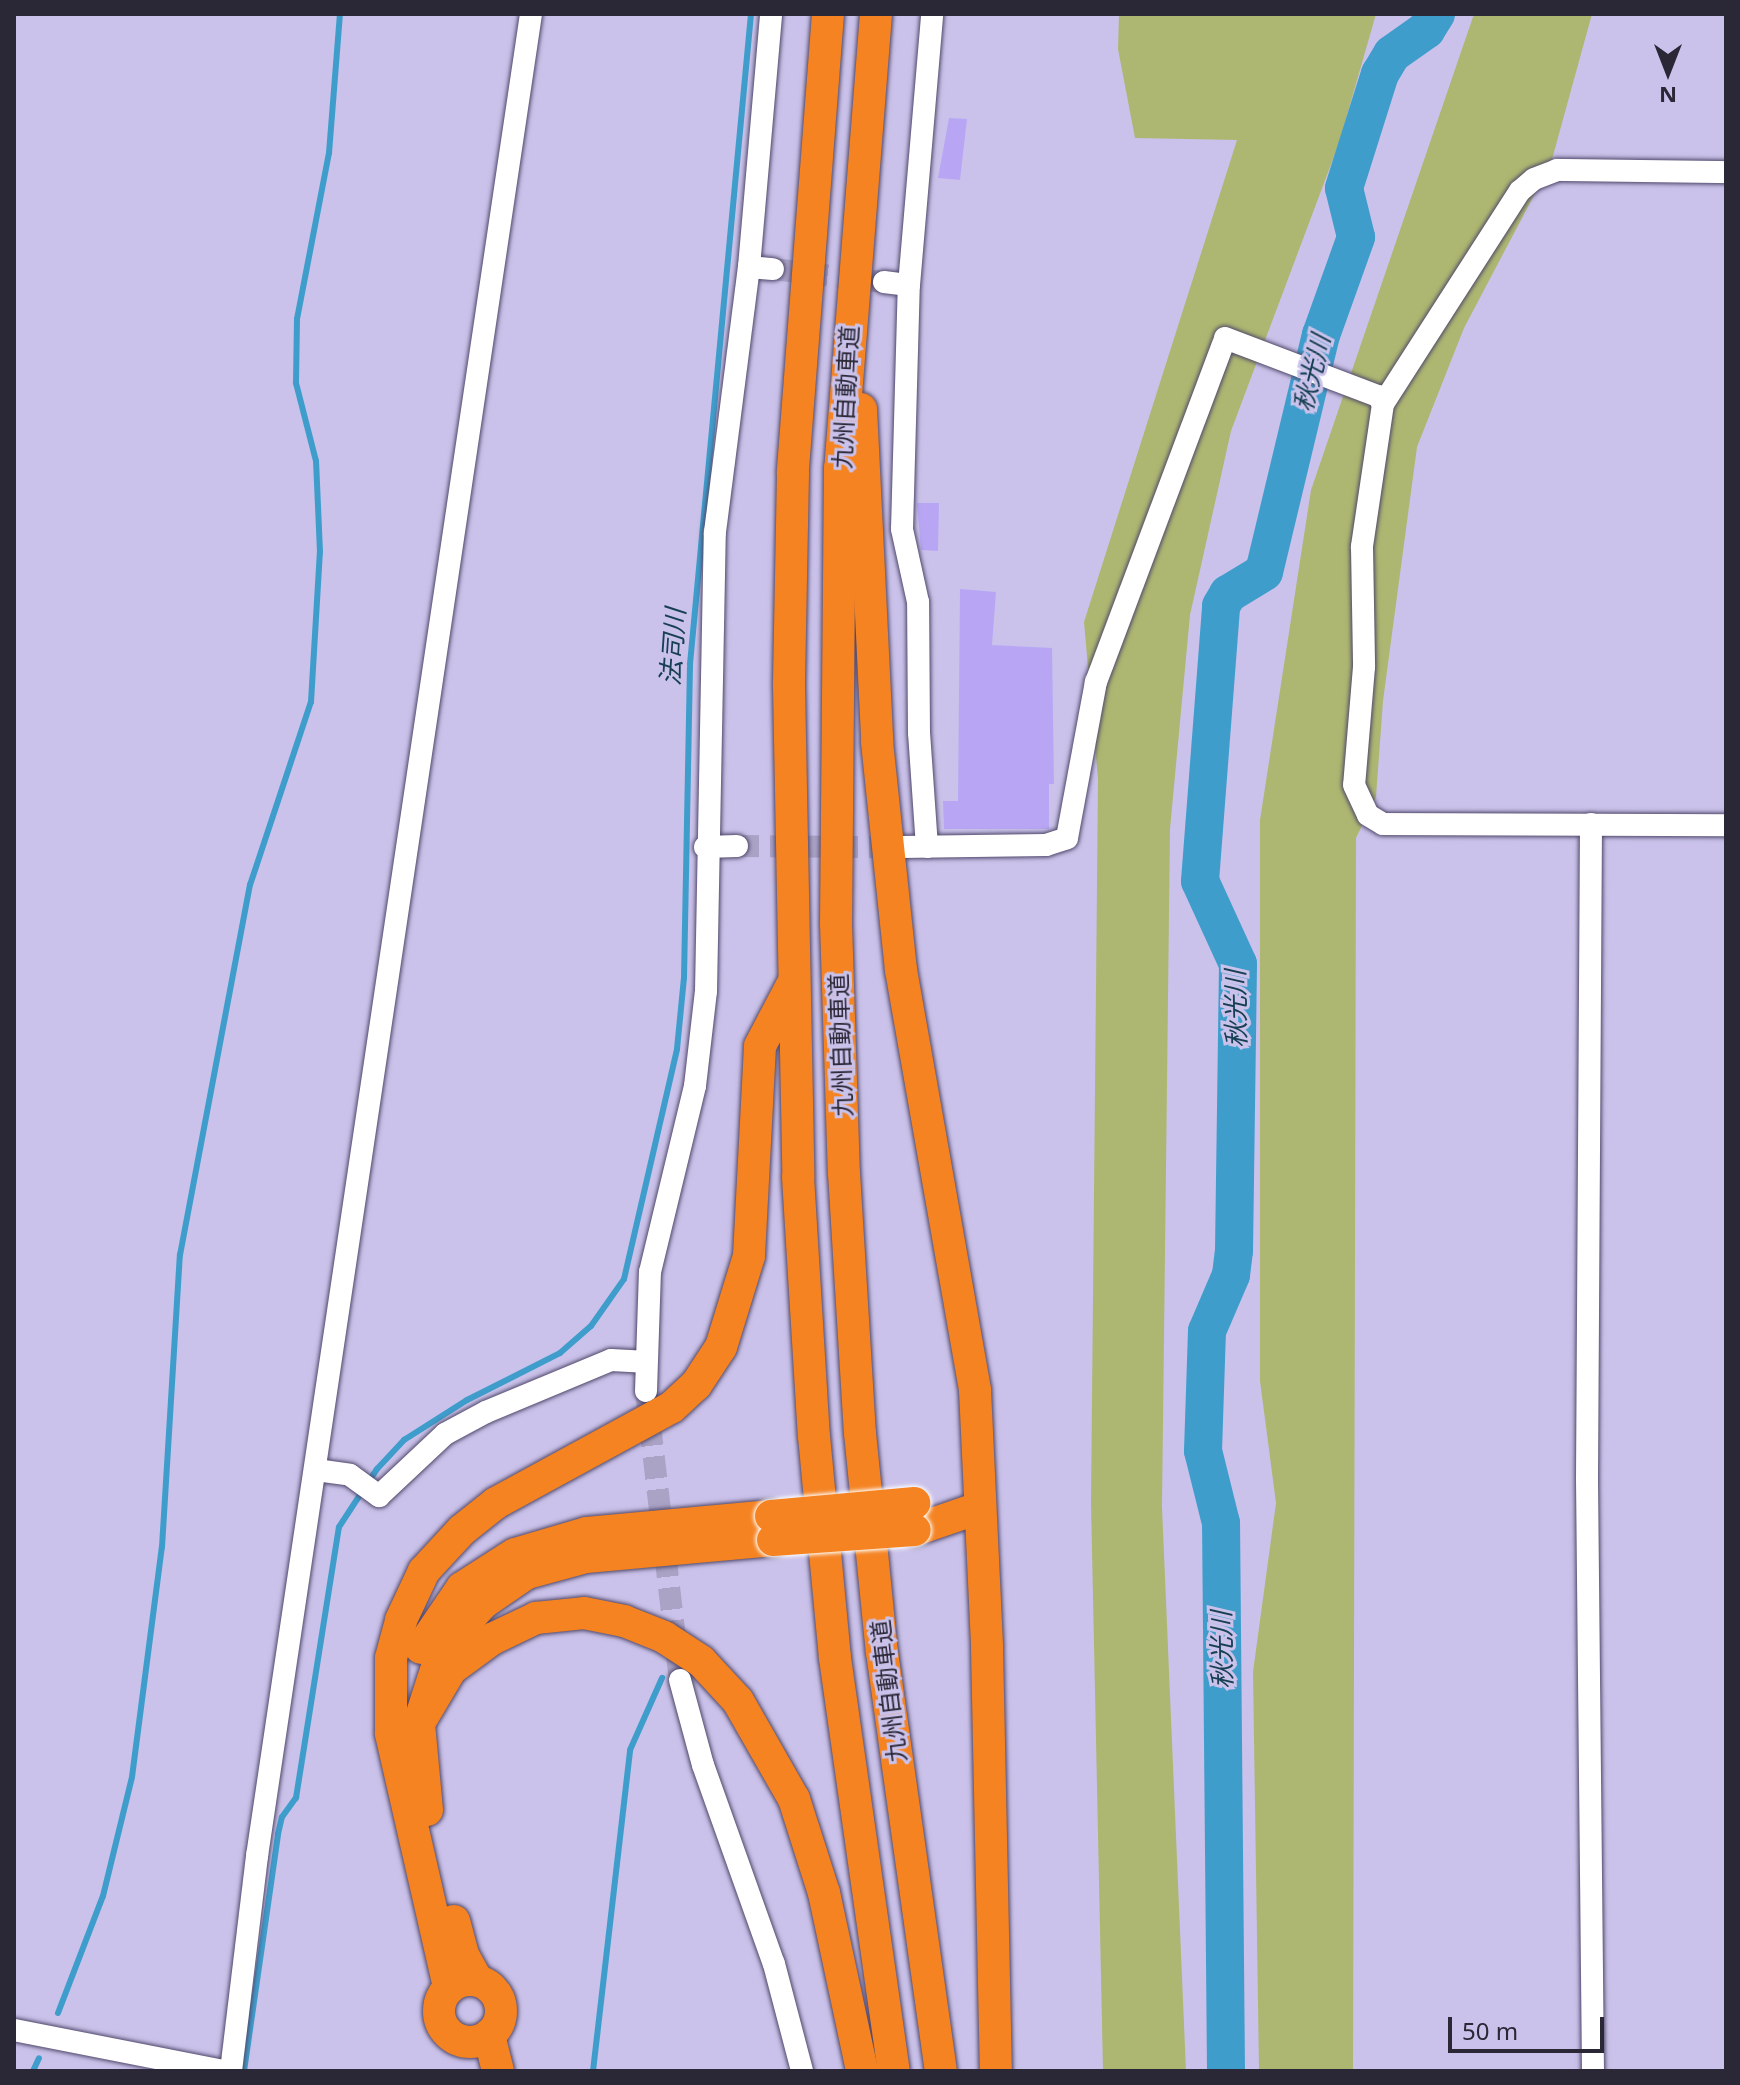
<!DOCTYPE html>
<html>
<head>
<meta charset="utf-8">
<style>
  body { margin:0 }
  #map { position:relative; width:1740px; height:2085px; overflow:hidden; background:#cac2ea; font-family:"Noto Sans","Noto Sans JP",sans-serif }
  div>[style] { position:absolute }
  .green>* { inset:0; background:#aeb771 }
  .stream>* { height:6px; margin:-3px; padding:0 3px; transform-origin:3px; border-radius:3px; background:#3f9dcc }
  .river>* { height:38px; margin:-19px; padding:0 19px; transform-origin:19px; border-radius:19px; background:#3f9dcc }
  .building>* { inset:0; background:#b8a6f5 }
  .minor-tunnel>* { height:22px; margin-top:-11px; transform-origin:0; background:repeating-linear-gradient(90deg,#aaa3c6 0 22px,transparent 0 33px) }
  .roads { filter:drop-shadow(0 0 2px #50486a) drop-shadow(0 0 2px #50486a) }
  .minor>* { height:22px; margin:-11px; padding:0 11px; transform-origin:11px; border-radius:11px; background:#fff }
  .highway>* { height:32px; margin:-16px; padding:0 16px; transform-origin:16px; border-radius:16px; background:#f58322 }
  .highway>.ring { margin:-16px; padding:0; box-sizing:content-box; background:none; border:32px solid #f58322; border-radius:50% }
  .bridges { filter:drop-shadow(0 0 2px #fff) drop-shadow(0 0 2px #fff) }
  .highway-bridge>* { height:32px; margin:-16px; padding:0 16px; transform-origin:16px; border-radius:16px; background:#f58322 }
  span { translate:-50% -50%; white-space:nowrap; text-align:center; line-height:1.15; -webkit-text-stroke:6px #cac2ea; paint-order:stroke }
  .street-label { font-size:24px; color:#2a2736 }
  .water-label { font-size:26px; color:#184054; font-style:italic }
  .frame { position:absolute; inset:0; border:16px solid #2a2736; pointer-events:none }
  .north { position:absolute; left:1628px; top:32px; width:80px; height:80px; -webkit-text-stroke:6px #cac2ea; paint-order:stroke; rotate:180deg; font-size:22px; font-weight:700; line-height:32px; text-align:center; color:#2a2736 }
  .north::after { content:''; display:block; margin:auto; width:28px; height:36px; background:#2a2736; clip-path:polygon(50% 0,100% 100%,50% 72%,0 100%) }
  .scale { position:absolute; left:1448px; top:2017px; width:156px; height:36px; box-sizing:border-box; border:4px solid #2a2736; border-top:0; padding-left:10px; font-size:24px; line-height:28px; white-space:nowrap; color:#2a2736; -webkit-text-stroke:6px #cac2ea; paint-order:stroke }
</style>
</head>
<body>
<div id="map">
  <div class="green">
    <div style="clip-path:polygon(1119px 14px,1376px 14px,1339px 143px,1231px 431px,1190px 615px,1170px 829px,1162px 1507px,1186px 2071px,1103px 2071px,1091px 1503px,1098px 779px,1084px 622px,1237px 140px,1135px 138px,1118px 49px)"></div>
    <div style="clip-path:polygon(1474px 14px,1592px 14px,1551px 163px,1464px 328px,1417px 447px,1383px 701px,1376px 797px,1356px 838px,1353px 2071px,1259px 2071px,1253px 1672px,1276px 1503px,1260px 1381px,1260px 820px,1311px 490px)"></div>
  </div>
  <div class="stream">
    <div style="left:58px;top:2013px;width:125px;rotate:-69deg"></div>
    <div style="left:103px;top:1896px;width:122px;rotate:-76.3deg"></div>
    <div style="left:132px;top:1777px;width:232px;rotate:-82.6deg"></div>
    <div style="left:162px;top:1547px;width:293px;rotate:-86.5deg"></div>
    <div style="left:180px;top:1255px;width:377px;rotate:-79.3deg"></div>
    <div style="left:250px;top:885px;width:193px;rotate:-71.6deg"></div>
    <div style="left:311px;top:702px;width:150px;rotate:-86.6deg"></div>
    <div style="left:320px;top:552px;width:91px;rotate:-92.5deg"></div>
    <div style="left:316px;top:461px;width:81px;rotate:-104.4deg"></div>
    <div style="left:296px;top:383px;width:64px;rotate:-89.1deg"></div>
    <div style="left:297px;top:319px;width:169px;rotate:-79.1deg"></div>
    <div style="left:329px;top:153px;width:139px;rotate:-85.5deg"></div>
    <div style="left:33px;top:2071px;width:14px;rotate:-65deg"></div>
    <div style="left:244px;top:2071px;width:239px;rotate:-81.8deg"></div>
    <div style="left:278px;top:1834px;width:17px;rotate:-77deg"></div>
    <div style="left:282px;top:1817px;width:24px;rotate:-54deg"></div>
    <div style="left:296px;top:1798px;width:274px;rotate:-81deg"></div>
    <div style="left:339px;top:1527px;width:69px;rotate:-56.8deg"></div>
    <div style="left:377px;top:1469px;width:40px;rotate:-47deg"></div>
    <div style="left:404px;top:1440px;width:75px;rotate:-32.4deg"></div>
    <div style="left:467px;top:1400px;width:104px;rotate:-26.8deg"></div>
    <div style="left:560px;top:1353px;width:41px;rotate:-41.1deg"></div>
    <div style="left:591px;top:1326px;width:57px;rotate:-54.9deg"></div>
    <div style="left:624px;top:1279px;width:236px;rotate:-77deg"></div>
    <div style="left:677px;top:1049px;width:71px;rotate:-84.4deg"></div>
    <div style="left:684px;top:978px;width:314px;rotate:-88.9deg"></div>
    <div style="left:690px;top:664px;width:653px;rotate:-84.64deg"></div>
    <div style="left:593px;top:2071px;width:323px;rotate:-83.4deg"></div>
    <div style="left:630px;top:1750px;width:79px;rotate:-66deg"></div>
  </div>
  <div class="river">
    <div style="left:1226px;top:2071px;width:548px;rotate:-90.52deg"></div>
    <div style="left:1221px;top:1523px;width:74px;rotate:-104deg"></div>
    <div style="left:1203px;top:1451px;width:120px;rotate:-88.1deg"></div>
    <div style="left:1207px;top:1331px;width:61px;rotate:-66.8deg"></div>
    <div style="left:1231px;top:1275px;width:24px;rotate:-83deg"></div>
    <div style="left:1234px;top:1251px;width:287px;rotate:-89.2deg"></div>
    <div style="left:1238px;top:964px;width:91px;rotate:-114.6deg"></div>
    <div style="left:1200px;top:881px;width:276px;rotate:-85.6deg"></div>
    <div style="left:1221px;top:606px;width:14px;rotate:-60deg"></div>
    <div style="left:1228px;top:594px;width:42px;rotate:-31.4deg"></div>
    <div style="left:1264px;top:572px;width:244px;rotate:-76.5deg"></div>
    <div style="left:1321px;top:335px;width:104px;rotate:-70.3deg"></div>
    <div style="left:1356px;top:237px;width:50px;rotate:-103.8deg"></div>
    <div style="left:1344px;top:188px;width:120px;rotate:-72.5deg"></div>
    <div style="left:1380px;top:74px;width:23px;rotate:-59deg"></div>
    <div style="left:1392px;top:54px;width:42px;rotate:-35.2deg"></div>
    <div style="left:1426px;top:30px;width:19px;rotate:-58deg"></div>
  </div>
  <div class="building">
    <div style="clip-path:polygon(949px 118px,967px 119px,960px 180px,938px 178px)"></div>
    <div style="clip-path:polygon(917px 503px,939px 503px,938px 551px,921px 550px)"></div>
    <div style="clip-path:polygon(960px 589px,996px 592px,992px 645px,1052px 648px,1054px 784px,1049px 784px,1049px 829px,944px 829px,943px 801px,958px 801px)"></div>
  </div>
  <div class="minor-tunnel">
    <div style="left:773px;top:269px;width:112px;rotate:6.7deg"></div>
    <div style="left:737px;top:846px;width:162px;rotate:0.4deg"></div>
    <div style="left:646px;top:1391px;width:291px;rotate:83.3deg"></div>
  </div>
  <div class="roads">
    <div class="minor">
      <div style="left:749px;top:267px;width:24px;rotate:5deg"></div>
      <div style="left:884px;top:282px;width:25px;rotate:7deg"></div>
      <div style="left:1383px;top:404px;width:253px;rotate:-57.3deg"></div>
      <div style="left:1520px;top:191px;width:18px;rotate:-41deg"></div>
      <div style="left:1534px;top:179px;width:25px;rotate:-21deg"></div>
      <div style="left:1557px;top:170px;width:169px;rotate:0.7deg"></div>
      <div style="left:1591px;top:824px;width:655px;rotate:90.35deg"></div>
      <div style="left:1587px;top:1479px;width:592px;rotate:89.42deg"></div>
      <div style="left:705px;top:847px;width:32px;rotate:-2deg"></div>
      <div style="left:901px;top:847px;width:145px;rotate:-0.8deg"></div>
      <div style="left:1046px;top:845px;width:22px;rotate:-18deg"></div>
      <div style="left:1067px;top:838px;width:159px;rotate:-79.5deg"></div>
      <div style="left:1096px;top:682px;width:367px;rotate:-69.4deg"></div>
      <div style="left:1225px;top:338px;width:164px;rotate:20.8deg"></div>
      <div style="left:1378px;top:396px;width:9px;rotate:58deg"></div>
      <div style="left:1383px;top:404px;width:145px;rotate:98.4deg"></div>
      <div style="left:1362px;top:547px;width:120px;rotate:89deg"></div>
      <div style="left:1364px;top:667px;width:118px;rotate:94.8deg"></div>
      <div style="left:1354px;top:785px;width:33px;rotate:65deg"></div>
      <div style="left:1368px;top:815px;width:17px;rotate:31deg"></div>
      <div style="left:1383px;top:824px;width:343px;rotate:0.2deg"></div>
      <div style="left:927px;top:847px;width:114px;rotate:-94deg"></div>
      <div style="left:919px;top:733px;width:131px;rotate:-90.4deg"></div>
      <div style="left:918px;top:602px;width:75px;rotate:-102.4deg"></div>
      <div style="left:902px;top:529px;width:244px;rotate:-88.4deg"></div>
      <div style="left:909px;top:285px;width:272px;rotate:-85.1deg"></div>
      <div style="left:646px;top:1391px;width:119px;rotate:-88.1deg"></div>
      <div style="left:650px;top:1272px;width:191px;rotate:-76.4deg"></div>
      <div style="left:695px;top:1086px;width:96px;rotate:-83.4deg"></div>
      <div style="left:706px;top:991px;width:459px;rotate:-88.9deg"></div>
      <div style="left:715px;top:532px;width:267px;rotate:-82.7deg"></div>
      <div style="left:749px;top:267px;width:254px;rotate:-85deg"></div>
      <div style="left:316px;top:1470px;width:34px;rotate:8deg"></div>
      <div style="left:350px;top:1475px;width:36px;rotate:36deg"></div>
      <div style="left:379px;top:1496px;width:91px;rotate:-43.2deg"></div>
      <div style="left:445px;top:1434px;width:47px;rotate:-28.2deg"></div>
      <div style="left:486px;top:1412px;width:135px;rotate:-22.6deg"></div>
      <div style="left:611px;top:1360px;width:33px;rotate:3deg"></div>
      <div style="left:680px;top:1680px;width:88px;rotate:74.9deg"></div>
      <div style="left:703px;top:1765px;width:211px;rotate:70.4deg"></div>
      <div style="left:774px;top:1964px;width:111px;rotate:75.3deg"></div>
      <div style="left:14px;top:2030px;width:213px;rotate:11.1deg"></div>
      <div style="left:231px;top:2071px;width:217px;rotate:-83.1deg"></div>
      <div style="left:257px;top:1856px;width:1862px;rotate:-81.54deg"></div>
    </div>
    <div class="highway">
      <div style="left:828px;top:14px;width:460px;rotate:94.4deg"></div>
      <div style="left:793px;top:473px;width:213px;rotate:91.1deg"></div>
      <div style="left:789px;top:686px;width:491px;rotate:88.9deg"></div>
      <div style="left:798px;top:1177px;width:259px;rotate:86.5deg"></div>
      <div style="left:814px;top:1436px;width:223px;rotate:84.6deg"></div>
      <div style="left:835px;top:1658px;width:417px;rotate:81.9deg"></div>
      <div style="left:876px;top:14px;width:455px;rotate:94.5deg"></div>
      <div style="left:840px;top:468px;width:455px;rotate:90.5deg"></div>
      <div style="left:836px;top:923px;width:250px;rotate:88.2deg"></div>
      <div style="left:844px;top:1173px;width:260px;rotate:86.5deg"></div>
      <div style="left:860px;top:1433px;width:220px;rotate:84.3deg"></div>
      <div style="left:882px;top:1652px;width:423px;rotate:82deg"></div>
      <div style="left:861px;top:409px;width:333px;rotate:87.2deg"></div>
      <div style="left:877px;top:742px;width:229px;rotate:84deg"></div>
      <div style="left:901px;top:970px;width:426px;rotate:80deg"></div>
      <div style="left:975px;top:1390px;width:258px;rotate:87.3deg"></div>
      <div style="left:987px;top:1648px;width:423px;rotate:88.8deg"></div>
      <div style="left:915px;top:1530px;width:68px;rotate:-19deg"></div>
      <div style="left:421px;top:1648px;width:73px;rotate:-55.7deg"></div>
      <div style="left:462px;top:1588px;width:63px;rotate:-32.7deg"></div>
      <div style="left:515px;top:1554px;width:75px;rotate:-16.3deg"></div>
      <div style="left:587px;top:1533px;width:185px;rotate:-5.3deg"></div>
      <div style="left:419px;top:1723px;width:63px;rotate:-59.3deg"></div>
      <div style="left:451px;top:1669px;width:51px;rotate:-36.2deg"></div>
      <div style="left:492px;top:1639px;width:49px;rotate:-25.5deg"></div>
      <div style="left:536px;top:1618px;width:48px;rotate:-5.9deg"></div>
      <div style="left:584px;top:1613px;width:41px;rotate:11.3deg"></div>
      <div style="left:624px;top:1621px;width:43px;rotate:21.8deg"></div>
      <div style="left:664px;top:1637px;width:44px;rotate:33deg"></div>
      <div style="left:701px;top:1661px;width:54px;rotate:47.2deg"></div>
      <div style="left:738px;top:1701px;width:113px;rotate:60.3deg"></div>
      <div style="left:794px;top:1799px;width:99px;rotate:72.3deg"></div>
      <div style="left:824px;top:1893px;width:182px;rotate:77.9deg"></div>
      <div style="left:427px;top:1810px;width:87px;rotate:-95.3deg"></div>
      <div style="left:419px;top:1723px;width:82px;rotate:-72.2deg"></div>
      <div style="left:444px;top:1645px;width:57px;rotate:-47.1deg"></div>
      <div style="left:483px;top:1603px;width:53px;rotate:-34.3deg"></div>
      <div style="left:527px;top:1573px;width:61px;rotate:-15.2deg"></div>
      <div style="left:586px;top:1557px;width:188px;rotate:-5.2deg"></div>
      <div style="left:454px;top:1921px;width:35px;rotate:75deg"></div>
      <div style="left:463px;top:1955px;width:29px;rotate:61deg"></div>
      <div class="ring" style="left:439px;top:1980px;width:30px;height:30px"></div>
      <div style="left:449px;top:1987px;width:261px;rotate:-102.9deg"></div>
      <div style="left:391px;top:1733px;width:75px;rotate:-90deg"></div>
      <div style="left:391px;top:1658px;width:39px;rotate:-75deg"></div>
      <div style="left:401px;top:1620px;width:54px;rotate:-64.9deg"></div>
      <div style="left:424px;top:1571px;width:56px;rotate:-47.2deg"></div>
      <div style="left:462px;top:1530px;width:43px;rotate:-38.5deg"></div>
      <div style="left:496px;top:1503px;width:200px;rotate:-28.6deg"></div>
      <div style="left:672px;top:1407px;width:33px;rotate:-43deg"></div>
      <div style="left:696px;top:1385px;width:45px;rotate:-56.7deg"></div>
      <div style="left:721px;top:1347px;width:95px;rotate:-72.9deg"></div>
      <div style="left:749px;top:1256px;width:210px;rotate:-87deg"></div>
      <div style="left:760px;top:1046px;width:67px;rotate:-62.3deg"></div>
      <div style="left:489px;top:2035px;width:37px;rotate:76deg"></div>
    </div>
  </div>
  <div class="bridges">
    <div class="highway-bridge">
      <div style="left:771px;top:1516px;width:144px;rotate:-5.2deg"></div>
      <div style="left:773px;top:1540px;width:142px;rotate:-4deg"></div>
    </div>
  </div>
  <div class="street-label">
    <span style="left:845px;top:397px;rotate:-87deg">九州自動車道</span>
    <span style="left:840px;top:1045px;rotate:-92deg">九州自動車道</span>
    <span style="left:888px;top:1691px;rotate:-97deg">九州自動車道</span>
  </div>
  <div class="water-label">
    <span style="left:1312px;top:373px;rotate:-76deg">秋光川</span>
    <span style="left:673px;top:647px;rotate:-86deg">法司川</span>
    <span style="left:1236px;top:1009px;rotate:-91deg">秋光川</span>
    <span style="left:1222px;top:1650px;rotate:-91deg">秋光川</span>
  </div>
  <div class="frame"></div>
  <div class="north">N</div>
  <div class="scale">50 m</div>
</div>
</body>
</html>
